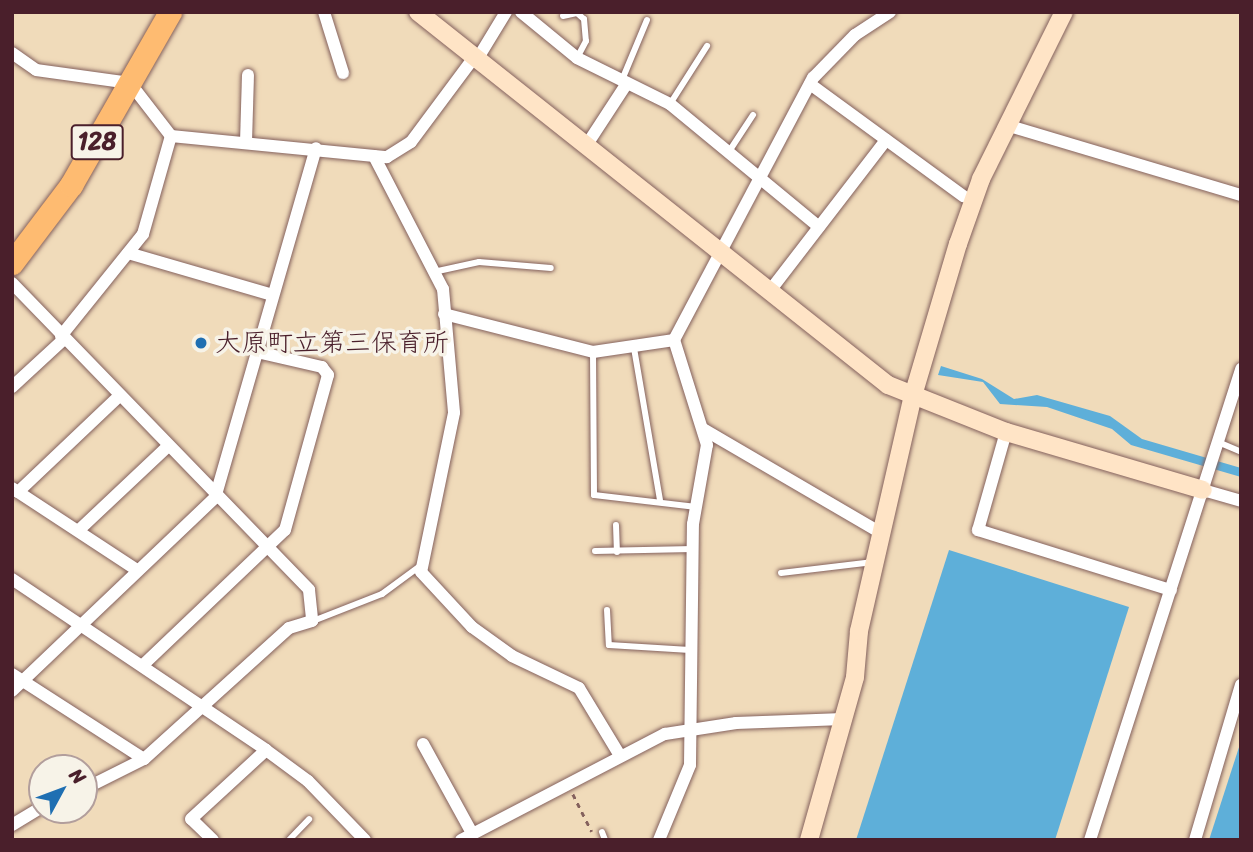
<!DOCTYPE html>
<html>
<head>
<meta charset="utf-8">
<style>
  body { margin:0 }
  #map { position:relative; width:1253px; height:852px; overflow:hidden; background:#f0dbba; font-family:Sriracha,"Klee One",sans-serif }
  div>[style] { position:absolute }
  .water>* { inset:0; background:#5eafd9 }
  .path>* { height:2.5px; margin-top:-1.25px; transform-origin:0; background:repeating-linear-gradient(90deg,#84615d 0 5px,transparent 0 10px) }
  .roads { filter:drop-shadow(0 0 2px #84615d) drop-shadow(0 0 2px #84615d) }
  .lane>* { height:6px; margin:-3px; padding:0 3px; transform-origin:3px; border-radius:3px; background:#fff }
  .street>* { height:12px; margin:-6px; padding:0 6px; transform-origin:6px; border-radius:6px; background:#fff }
  .secondary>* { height:18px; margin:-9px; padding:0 9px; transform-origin:9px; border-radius:9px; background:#ffe4c6 }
  .highway>* { height:23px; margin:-11.5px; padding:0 11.5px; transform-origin:11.5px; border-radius:11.5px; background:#febb71 }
  .dots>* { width:19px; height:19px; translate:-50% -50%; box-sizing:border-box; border:4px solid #f7f3e8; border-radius:50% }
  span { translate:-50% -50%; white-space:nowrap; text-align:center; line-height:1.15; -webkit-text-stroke:7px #f7f3e8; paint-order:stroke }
  .shield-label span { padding:2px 5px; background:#f7f3e8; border:2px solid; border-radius:5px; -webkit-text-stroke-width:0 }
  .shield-label { font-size:24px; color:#4a1f2b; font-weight:700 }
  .poi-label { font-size:26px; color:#4a1f2b }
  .left { translate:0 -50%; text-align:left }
  .frame { position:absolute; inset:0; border:14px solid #4a1f2b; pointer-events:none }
  .north { position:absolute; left:28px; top:754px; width:70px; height:70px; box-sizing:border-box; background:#f7f3e8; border:2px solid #b29e9c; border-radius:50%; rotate:49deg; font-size:19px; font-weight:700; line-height:28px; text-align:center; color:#4a1f2b }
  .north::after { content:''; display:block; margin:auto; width:24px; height:32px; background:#1f6fb2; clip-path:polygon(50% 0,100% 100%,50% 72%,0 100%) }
</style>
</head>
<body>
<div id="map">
  <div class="water">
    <div style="clip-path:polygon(941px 366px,982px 379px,1014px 399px,1037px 395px,1110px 416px,1142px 439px,1241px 468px,1241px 477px,1131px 445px,1112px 429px,1047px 407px,1000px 404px,983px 382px,938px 375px)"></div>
    <div style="clip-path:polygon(949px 550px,1129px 607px,1055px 840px,856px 840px)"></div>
    <div style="clip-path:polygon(1241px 741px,1241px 840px,1209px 840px)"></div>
  </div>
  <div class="path">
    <div style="left:573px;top:794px;width:42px;rotate:63.4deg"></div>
  </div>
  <div class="roads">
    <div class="lane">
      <div style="left:563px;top:16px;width:14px;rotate:-12deg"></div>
      <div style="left:577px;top:13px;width:9px;rotate:41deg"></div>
      <div style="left:584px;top:19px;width:22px;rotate:85deg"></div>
      <div style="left:586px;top:41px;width:19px;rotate:118deg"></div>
      <div style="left:622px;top:80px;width:65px;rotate:-67.4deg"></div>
      <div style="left:670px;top:104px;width:69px;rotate:-57.5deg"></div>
      <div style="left:730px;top:150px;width:42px;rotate:-56.7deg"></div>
      <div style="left:438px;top:271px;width:42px;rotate:-12.4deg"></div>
      <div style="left:479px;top:262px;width:72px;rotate:4.8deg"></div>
      <div style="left:634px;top:348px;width:154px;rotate:80.3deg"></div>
      <div style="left:593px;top:352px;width:143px;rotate:89.6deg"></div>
      <div style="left:594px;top:495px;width:103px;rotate:6.7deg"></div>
      <div style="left:1218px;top:442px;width:25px;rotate:23deg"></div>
      <div style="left:616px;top:525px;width:27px;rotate:88deg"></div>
      <div style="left:595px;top:551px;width:98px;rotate:-1.2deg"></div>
      <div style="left:781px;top:573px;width:93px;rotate:-6.8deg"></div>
      <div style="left:607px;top:610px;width:35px;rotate:87deg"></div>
      <div style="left:609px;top:645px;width:81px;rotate:3.5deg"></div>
      <div style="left:313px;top:621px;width:74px;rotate:-21.4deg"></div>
      <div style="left:382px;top:594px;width:47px;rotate:-36.4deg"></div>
      <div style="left:602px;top:832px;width:9px;rotate:69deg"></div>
      <div style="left:289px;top:840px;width:29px;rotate:-46deg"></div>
    </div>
    <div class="street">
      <div style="left:324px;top:12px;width:64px;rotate:72.7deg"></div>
      <div style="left:521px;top:12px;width:72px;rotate:39.4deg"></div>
      <div style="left:577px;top:58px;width:104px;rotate:26.3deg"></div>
      <div style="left:670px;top:104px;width:193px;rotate:39.5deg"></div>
      <div style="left:12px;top:53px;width:29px;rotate:35deg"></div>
      <div style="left:36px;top:70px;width:95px;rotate:7.9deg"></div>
      <div style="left:130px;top:83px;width:67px;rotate:52.3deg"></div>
      <div style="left:171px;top:136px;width:217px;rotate:5.6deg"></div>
      <div style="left:387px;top:157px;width:28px;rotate:-32deg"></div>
      <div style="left:411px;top:142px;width:107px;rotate:-53.3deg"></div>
      <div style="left:478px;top:58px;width:54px;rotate:-58.7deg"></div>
      <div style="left:810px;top:84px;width:190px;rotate:36.2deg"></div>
      <div style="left:1006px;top:125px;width:245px;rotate:16.6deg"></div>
      <div style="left:246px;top:142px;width:67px;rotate:-88.3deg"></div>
      <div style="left:586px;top:146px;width:75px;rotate:-56.9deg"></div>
      <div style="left:374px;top:156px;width:150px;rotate:62.6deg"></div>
      <div style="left:443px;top:289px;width:124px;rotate:84.9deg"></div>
      <div style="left:454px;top:413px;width:162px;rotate:101.7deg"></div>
      <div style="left:421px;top:572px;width:75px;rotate:47.2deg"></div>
      <div style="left:472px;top:627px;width:49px;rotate:35.9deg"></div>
      <div style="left:512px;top:656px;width:74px;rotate:25.5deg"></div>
      <div style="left:579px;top:688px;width:77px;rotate:58.8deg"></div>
      <div style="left:128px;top:253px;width:151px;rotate:16.2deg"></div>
      <div style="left:12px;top:283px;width:427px;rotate:45.9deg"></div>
      <div style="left:309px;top:590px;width:31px;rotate:84deg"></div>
      <div style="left:312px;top:621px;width:24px;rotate:163deg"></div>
      <div style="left:289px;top:628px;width:195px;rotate:137.9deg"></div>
      <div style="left:144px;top:759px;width:157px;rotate:-147.2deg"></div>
      <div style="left:769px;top:292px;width:192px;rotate:-52.4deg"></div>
      <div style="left:444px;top:314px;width:154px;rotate:14.3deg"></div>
      <div style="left:593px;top:352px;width:82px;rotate:-8.4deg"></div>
      <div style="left:61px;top:336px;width:131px;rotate:-51.2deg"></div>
      <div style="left:143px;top:234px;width:102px;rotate:-74.1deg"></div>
      <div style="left:12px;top:387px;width:71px;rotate:-42.7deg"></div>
      <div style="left:703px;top:429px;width:206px;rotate:30.3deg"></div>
      <div style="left:1006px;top:432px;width:102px;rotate:105.9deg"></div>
      <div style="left:978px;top:530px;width:202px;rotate:17.3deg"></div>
      <div style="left:12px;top:488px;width:149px;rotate:33.3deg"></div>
      <div style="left:1203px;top:490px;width:40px;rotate:16deg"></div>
      <div style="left:18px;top:492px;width:139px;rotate:-43.5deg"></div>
      <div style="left:79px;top:530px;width:122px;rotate:-43.3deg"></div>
      <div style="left:12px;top:579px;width:306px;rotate:33.9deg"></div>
      <div style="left:266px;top:750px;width:52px;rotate:36.4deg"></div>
      <div style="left:308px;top:781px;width:82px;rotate:46deg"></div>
      <div style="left:143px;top:665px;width:196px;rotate:-43.6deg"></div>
      <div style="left:285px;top:530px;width:161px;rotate:-74.5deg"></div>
      <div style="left:328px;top:375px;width:10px;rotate:-127deg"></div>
      <div style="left:322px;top:367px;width:67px;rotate:-167deg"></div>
      <div style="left:12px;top:691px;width:280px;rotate:-43.6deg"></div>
      <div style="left:215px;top:498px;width:364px;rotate:-73.9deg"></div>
      <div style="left:423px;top:744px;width:102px;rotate:61.2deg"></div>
      <div style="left:84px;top:789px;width:67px;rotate:-26.6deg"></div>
      <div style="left:12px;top:825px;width:35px;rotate:-31deg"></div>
      <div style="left:213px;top:840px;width:30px;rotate:-136deg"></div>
      <div style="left:191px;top:819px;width:102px;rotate:-42.6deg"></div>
      <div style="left:461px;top:840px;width:230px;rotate:-27.5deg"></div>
      <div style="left:665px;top:734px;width:72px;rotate:-8.8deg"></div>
      <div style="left:736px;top:723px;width:107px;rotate:-2.1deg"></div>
      <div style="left:659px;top:840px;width:81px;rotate:-67.5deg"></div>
      <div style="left:690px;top:765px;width:241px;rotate:-89.3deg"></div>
      <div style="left:693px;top:524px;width:80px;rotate:-80deg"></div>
      <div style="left:707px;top:445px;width:110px;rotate:-107.4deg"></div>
      <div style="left:674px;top:340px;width:297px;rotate:-62.1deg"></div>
      <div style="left:813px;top:78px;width:60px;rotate:-45.7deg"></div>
      <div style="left:855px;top:35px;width:42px;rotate:-33.3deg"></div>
      <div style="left:1090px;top:840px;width:495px;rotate:-72.2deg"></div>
      <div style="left:1195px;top:840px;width:162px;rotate:-73.5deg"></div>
    </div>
    <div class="secondary">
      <div style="left:418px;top:12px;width:600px;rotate:38.44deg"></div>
      <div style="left:888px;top:385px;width:127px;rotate:21.7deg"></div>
      <div style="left:1006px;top:432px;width:205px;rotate:16.4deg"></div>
      <div style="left:809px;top:840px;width:169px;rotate:-74.2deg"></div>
      <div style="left:855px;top:677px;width:46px;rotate:-85deg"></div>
      <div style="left:859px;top:631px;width:238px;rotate:-77.1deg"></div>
      <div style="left:912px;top:399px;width:162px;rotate:-73.5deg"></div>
      <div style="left:958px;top:244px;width:69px;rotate:-70.5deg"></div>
      <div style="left:981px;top:179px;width:186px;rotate:-63.6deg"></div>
    </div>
    <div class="highway">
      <div style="left:12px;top:263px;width:98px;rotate:-52.9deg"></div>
      <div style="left:71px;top:185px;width:199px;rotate:-60.2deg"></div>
    </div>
  </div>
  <div class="dots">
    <div style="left:201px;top:343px;background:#1f6fb2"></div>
  </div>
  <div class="shield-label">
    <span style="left:97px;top:142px">128</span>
  </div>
  <div class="poi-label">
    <span class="left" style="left:215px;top:343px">大原町立第三保育所</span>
  </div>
  <div class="frame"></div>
  <div class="north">N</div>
</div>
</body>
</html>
